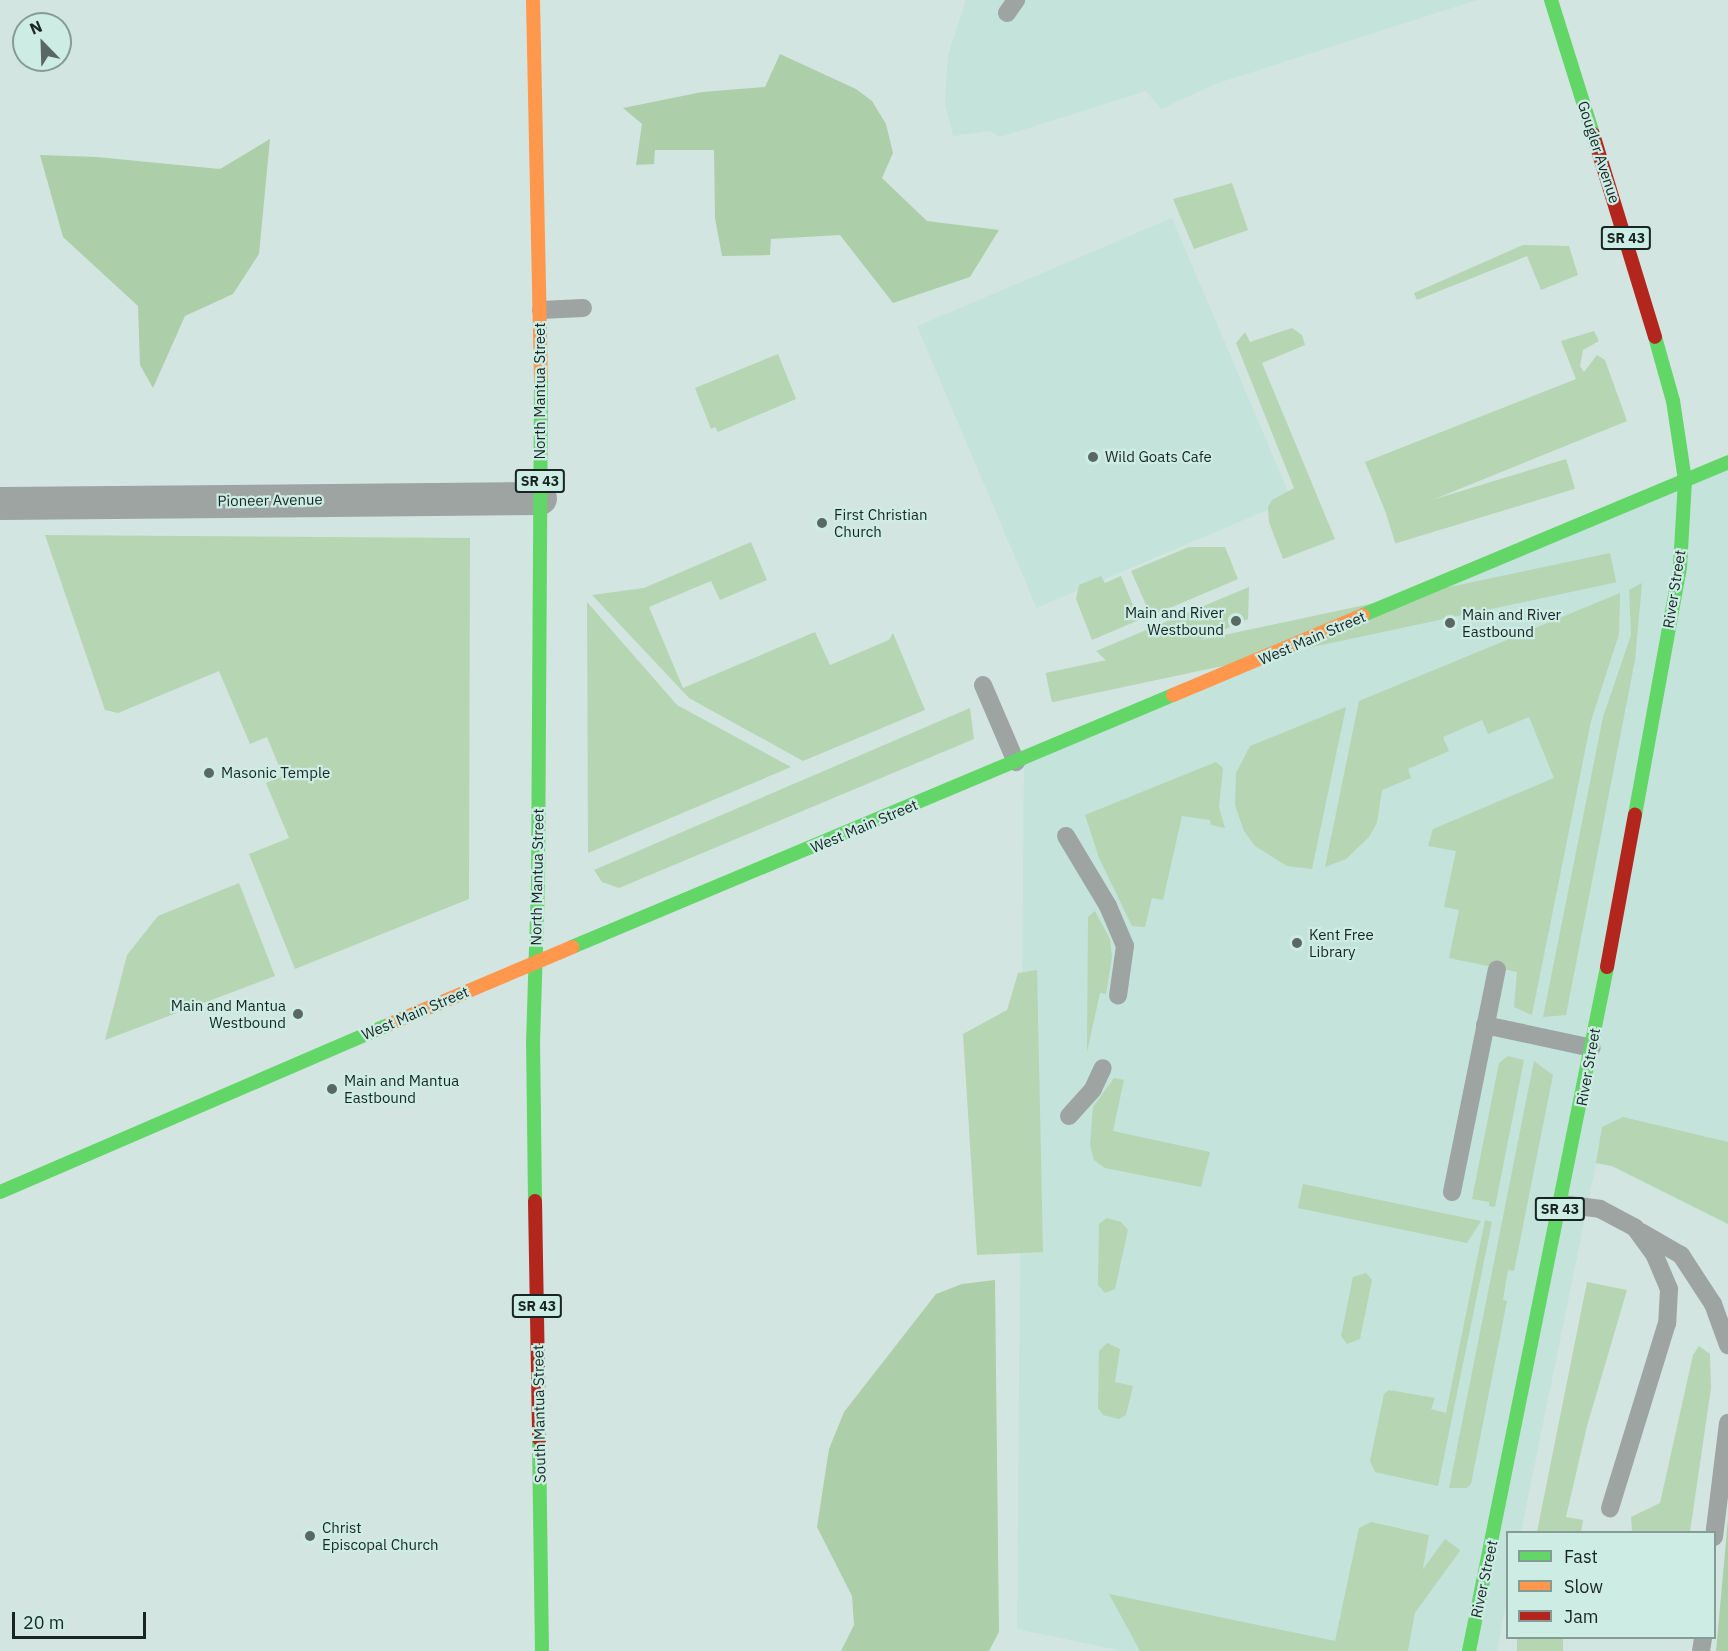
<!DOCTYPE html>
<html>
<head>
<meta charset="utf-8">
<style>
  body { margin:0 }
  #map { position:relative; width:1728px; height:1651px; overflow:hidden; background:#d3e5e0; font-family:"IBM Plex Sans",sans-serif }
  div>[style] { position:absolute }
  .built>* { inset:0; background:#c4e3db; transform-origin:0 0 }
  .green>* { inset:0; background:#b5d5b3; transform-origin:0 0 }
  .forest>* { inset:0; background:#accfaa }
  .lane>* { height:18px; margin:-9px; padding:0 9px; transform-origin:9px; border-radius:9px; background:#9da4a1 }
  .street>* { height:33px; margin:-16.5px; padding:0 16.5px; transform-origin:16.5px; border-radius:16.5px; background:#9da4a1 }
  .fast>* { height:14px; margin:-7px; padding:0 7px; transform-origin:7px; border-radius:7px; background:#63d668 }
  .slow>* { height:14px; margin:-7px; padding:0 7px; transform-origin:7px; border-radius:7px; background:#ff974d }
  .jam>* { height:14px; margin:-7px; padding:0 7px; transform-origin:7px; border-radius:7px; background:#b3261e }
  .dots>* { width:16px; height:16px; translate:-50% -50%; box-sizing:border-box; border:3px solid #ccece4; border-radius:50% }
  span { translate:-50% -50%; white-space:nowrap; text-align:center; line-height:1.15; -webkit-text-stroke:4.5px #ccece4; paint-order:stroke }
  .shield-label span { padding:2px 4px; background:#ccece4; border:2px solid; border-radius:4px; -webkit-text-stroke-width:0 }
  .shield-label { font-size:14px; color:#192522; font-weight:700 }
  .street-label { font-size:15px; color:#192522 }
  .poi-label { font-size:15px; color:#192522 }
  .left { translate:0 -50%; text-align:left }
  .right { translate:-100% -50%; text-align:right }
  .legend { position:absolute; left:1506px; top:1531px; width:210px; height:108px; box-sizing:border-box; background:#ccece4; border:2px solid #849c96; margin:0; padding:8px 10px; list-style:none; font-size:18px; color:#192522 }
  .legend li { display:flex; align-items:center; gap:12px; height:30px }
  .legend b { width:30px; border:2px solid #849c96 }
  .north { position:absolute; left:12px; top:12px; width:60px; height:60px; box-sizing:border-box; background:#ccece4; border:2px solid #849c96; border-radius:50%; rotate:337deg; font-size:16px; font-weight:700; line-height:24px; text-align:center; color:#192522 }
  .north::after { content:''; display:block; margin:auto; width:21px; height:27px; background:#5a6864; clip-path:polygon(50% 0,100% 100%,50% 72%,0 100%) }
  .scale { position:absolute; left:12px; top:1612px; width:134px; height:27px; box-sizing:border-box; border:3px solid #192522; border-top:0; padding-left:8px; font-size:18px; line-height:21px; white-space:nowrap; color:#192522; -webkit-text-stroke:4px #ccece4; paint-order:stroke }
</style>
</head>
<body>
<div id="map">
  <div class="built">
    <div style="clip-path:polygon(966px 0,1477px 0,1218px 83px,1161px 109px,1146px 91px,1000px 137px,990px 131px,953px 136px,945px 103px,948px 55px)"></div>
    <div style="left:1172px;top:218px;width:306px;height:277px;rotate:67deg"></div>
    <div style="clip-path:polygon(1728px 462px,1728px 1224px,1612px 1166px,1596px 1164px,1521px 1532px,1508px 1532px,1507px 1598px,1497px 1651px,1122px 1651px,1017px 1629px,1024px 759px)"></div>
  </div>
  <div class="green">
    <div style="clip-path:polygon(1232px 183px,1248px 230px,1194px 249px,1173px 199px)"></div>
    <div style="clip-path:polygon(1523px 245px,1569px 246px,1578px 275px,1541px 290px,1527px 256px,1417px 300px,1414px 293px)"></div>
    <div style="clip-path:polygon(1292px 328px,1302px 335px,1305px 345px,1262px 363px,1335px 539px,1283px 559px,1269px 522px,1268px 507px,1272px 500px,1294px 488px,1236px 343px,1245px 332px,1250px 342px)"></div>
    <div style="clip-path:polygon(1594px 331px,1599px 341px,1583px 350px,1580px 366px,1584px 372px,1597px 355px,1605px 360px,1627px 421px,1388px 518px,1365px 462px,1576px 379px,1561px 341px)"></div>
    <div style="clip-path:polygon(778px 354px,796px 399px,718px 432px,715px 427px,711px 429px,695px 388px)"></div>
    <div style="left:1566px;top:459px;width:31px;height:188px;rotate:73deg"></div>
    <div style="clip-path:polygon(45px 535px,470px 538px,469px 899px,295px 969px,249px 854px,289px 838px,266px 783px,283px 776px,267px 737px,250px 744px,219px 671px,118px 713px,105px 710px)"></div>
    <div style="clip-path:polygon(751px 542px,767px 580px,720px 600px,711px 581px,649px 607px,683px 688px,815px 632px,830px 665px,889px 640px,893px 633px,925px 710px,803px 761px,689px 698px,592px 595px,644px 588px)"></div>
    <div style="clip-path:polygon(1189px 547px,1225px 547px,1238px 579px,1151px 616px,1131px 571px)"></div>
    <div style="left:1610px;top:553px;width:30px;height:577px;rotate:78deg"></div>
    <div style="clip-path:polygon(1101px 576px,1105px 583px,1121px 576px,1139px 620px,1092px 640px,1076px 599px,1079px 585px)"></div>
    <div style="clip-path:polygon(1642px 583px,1635px 660px,1566px 1015px,1543px 1017px,1603px 717px,1631px 635px,1629px 590px)"></div>
    <div style="clip-path:polygon(1249px 587px,1248px 619px,1122px 675px,1096px 651px)"></div>
    <div style="clip-path:polygon(1620px 593px,1619px 634px,1591px 721px,1532px 1015px,1514px 1007px,1517px 972px,1449px 958px,1459px 910px,1444px 907px,1456px 851px,1428px 846px,1433px 829px,1554px 778px,1529px 717px,1488px 734px,1482px 720px,1443px 737px,1449px 751px,1408px 769px,1411px 778px,1382px 790px,1377px 823px,1369px 837px,1346px 859px,1325px 867px,1359px 701px)"></div>
    <div style="clip-path:polygon(587px 602px,677px 705px,791px 767px,588px 853px)"></div>
    <div style="clip-path:polygon(1346px 707px,1312px 869px,1287px 866px,1255px 846px,1244px 831px,1235px 805px,1236px 773px,1250px 746px)"></div>
    <div style="clip-path:polygon(970px 708px,974px 739px,619px 888px,602px 882px,594px 870px)"></div>
    <div style="clip-path:polygon(1216px 762px,1223px 768px,1219px 807px,1225px 828px,1211px 825px,1210px 820px,1182px 816px,1163px 900px,1152px 898px,1145px 927px,1132px 926px,1099px 858px,1085px 815px)"></div>
    <div style="clip-path:polygon(239px 883px,275px 976px,105px 1040px,127px 955px,158px 916px)"></div>
    <div style="clip-path:polygon(1095px 911px,1110px 939px,1112px 957px,1106px 994px,1100px 993px,1087px 1052px,1088px 917px)"></div>
    <div style="clip-path:polygon(1037px 970px,1043px 1252px,977px 1255px,963px 1034px,1007px 1010px,1018px 973px)"></div>
    <div style="clip-path:polygon(1508px 1056px,1524px 1060px,1495px 1207px,1489px 1206px,1489px 1202px,1472px 1199px,1499px 1063px)"></div>
    <div style="clip-path:polygon(1534px 1061px,1553px 1075px,1514px 1271px,1508px 1270px,1503px 1300px,1507px 1301px,1471px 1484px,1467px 1488px,1449px 1488px)"></div>
    <div style="clip-path:polygon(1114px 1078px,1124px 1080px,1113px 1131px,1210px 1152px,1201px 1187px,1105px 1168px,1094px 1160px,1090px 1145px,1093px 1107px)"></div>
    <div style="clip-path:polygon(1623px 1117px,1728px 1142px,1728px 1224px,1612px 1166px,1596px 1163px,1602px 1127px)"></div>
    <div style="clip-path:polygon(1303px 1184px,1399px 1204px,1481px 1221px,1467px 1243px,1298px 1208px)"></div>
    <div style="clip-path:polygon(1107px 1218px,1121px 1222px,1128px 1230px,1115px 1289px,1105px 1293px,1098px 1285px,1099px 1224px)"></div>
    <div style="clip-path:polygon(1485px 1220px,1492px 1222px,1438px 1486px,1375px 1472px,1370px 1461px,1384px 1394px,1389px 1390px,1435px 1398px,1431px 1409px,1446px 1413px)"></div>
    <div style="clip-path:polygon(1366px 1273px,1372px 1280px,1360px 1339px,1347px 1344px,1341px 1336px,1353px 1277px)"></div>
    <div style="clip-path:polygon(1587px 1282px,1627px 1290px,1587px 1426px,1566px 1517px,1583px 1520px,1581px 1532px,1537px 1532px)"></div>
    <div style="clip-path:polygon(1107px 1343px,1120px 1349px,1115px 1382px,1133px 1386px,1126px 1415px,1119px 1419px,1103px 1415px,1098px 1408px,1099px 1351px)"></div>
    <div style="clip-path:polygon(1699px 1346px,1710px 1354px,1711px 1388px,1690px 1532px,1632px 1532px,1631px 1517px,1660px 1503px,1693px 1355px)"></div>
    <div style="clip-path:polygon(1371px 1522px,1429px 1535px,1408px 1651px,1140px 1651px,1109px 1594px,1335px 1641px,1359px 1528px)"></div>
    <div style="left:1445px;top:1539px;width:19px;height:114px;rotate:36deg"></div>
    <div style="left:1517px;top:1638px;width:46px;height:13px"></div>
  </div>
  <div class="forest">
    <div style="clip-path:polygon(780px 54px,856px 89px,872px 101px,886px 124px,893px 153px,882px 178px,927px 221px,999px 230px,970px 277px,893px 303px,840px 235px,771px 239px,770px 255px,722px 256px,715px 218px,714px 150px,655px 150px,654px 164px,636px 165px,642px 124px,623px 108px,702px 92px,765px 87px)"></div>
    <div style="clip-path:polygon(270px 139px,259px 254px,233px 294px,185px 316px,153px 388px,140px 365px,138px 306px,63px 237px,40px 155px,97px 157px,220px 169px)"></div>
    <div style="clip-path:polygon(995px 1280px,999px 1632px,989px 1651px,841px 1651px,854px 1625px,852px 1596px,817px 1527px,829px 1449px,844px 1412px,936px 1294px,962px 1284px)"></div>
    <div style="clip-path:polygon(1728px 1519px,1728px 1651px,1716px 1651px)"></div>
  </div>
  <div class="lane">
    <div style="left:1007px;top:13px;width:16px;rotate:-55deg"></div>
    <div style="left:541px;top:310px;width:42px;rotate:-2.7deg"></div>
    <div style="left:983px;top:685px;width:84px;rotate:66.8deg"></div>
    <div style="left:1066px;top:836px;width:82px;rotate:59deg"></div>
    <div style="left:1108px;top:906px;width:43px;rotate:67deg"></div>
    <div style="left:1125px;top:946px;width:50px;rotate:98deg"></div>
    <div style="left:1485px;top:1025px;width:109px;rotate:12.1deg"></div>
    <div style="left:1069px;top:1116px;width:36px;rotate:-48deg"></div>
    <div style="left:1093px;top:1089px;width:23px;rotate:-65deg"></div>
    <div style="left:1452px;top:1192px;width:227px;rotate:-78.6deg"></div>
    <div style="left:1561px;top:1204px;width:39px;rotate:7deg"></div>
    <div style="left:1600px;top:1209px;width:40px;rotate:28deg"></div>
    <div style="left:1635px;top:1228px;width:34px;rotate:54deg"></div>
    <div style="left:1655px;top:1256px;width:36px;rotate:67deg"></div>
    <div style="left:1669px;top:1289px;width:34px;rotate:93deg"></div>
    <div style="left:1667px;top:1323px;width:194px;rotate:107.1deg"></div>
    <div style="left:1641px;top:1232px;width:46px;rotate:29.9deg"></div>
    <div style="left:1681px;top:1255px;width:59px;rotate:56.9deg"></div>
    <div style="left:1713px;top:1304px;width:44px;rotate:69.9deg"></div>
    <div style="left:1714px;top:1537px;width:115px;rotate:-83deg"></div>
    <div style="left:1701px;top:1651px;width:13px;rotate:-81deg"></div>
  </div>
  <div class="street">
    <div style="left:0;top:503px;width:540px;rotate:-0.53deg"></div>
  </div>
  <div class="fast">
    <div style="left:1551px;top:0;width:140px;rotate:72.6deg"></div>
    <div style="left:1363px;top:615px;width:396px;rotate:-22.7deg"></div>
    <div style="left:1635px;top:815px;width:252px;rotate:-79.7deg"></div>
    <div style="left:1680px;top:567px;width:87px;rotate:-86.7deg"></div>
    <div style="left:1685px;top:480px;width:80px;rotate:-98.6deg"></div>
    <div style="left:1673px;top:401px;width:66px;rotate:-105.7deg"></div>
    <div style="left:572px;top:947px;width:652px;rotate:-22.75deg"></div>
    <div style="left:0;top:1192px;width:425px;rotate:-23.3deg"></div>
    <div style="left:535px;top:1201px;width:158px;rotate:-90.7deg"></div>
    <div style="left:533px;top:1043px;width:157px;rotate:-88.2deg"></div>
    <div style="left:538px;top:886px;width:508px;rotate:-89.66deg"></div>
    <div style="left:539px;top:1439px;width:212px;rotate:89.2deg"></div>
    <div style="left:1469px;top:1651px;width:698px;rotate:-78.59deg"></div>
  </div>
  <div class="slow">
    <div style="left:533px;top:0;width:378px;rotate:88.8deg"></div>
    <div style="left:1173px;top:695px;width:206px;rotate:-22.8deg"></div>
    <div style="left:390px;top:1024px;width:198px;rotate:-22.9deg"></div>
  </div>
  <div class="jam">
    <div style="left:1593px;top:134px;width:212px;rotate:73deg"></div>
    <div style="left:1607px;top:967px;width:155px;rotate:-79.6deg"></div>
    <div style="left:535px;top:1201px;width:238px;rotate:89deg"></div>
  </div>
  <div class="dots">
    <div style="left:1093px;top:457px;background:#5a6864"></div>
    <div style="left:822px;top:523px;background:#5a6864"></div>
    <div style="left:1236px;top:621px;background:#5a6864"></div>
    <div style="left:1450px;top:623px;background:#5a6864"></div>
    <div style="left:209px;top:773px;background:#5a6864"></div>
    <div style="left:1297px;top:943px;background:#5a6864"></div>
    <div style="left:298px;top:1014px;background:#5a6864"></div>
    <div style="left:332px;top:1089px;background:#5a6864"></div>
    <div style="left:310px;top:1536px;background:#5a6864"></div>
  </div>
  <div class="shield-label">
    <span style="left:1626px;top:238px">SR 43</span>
    <span style="left:540px;top:481px">SR 43</span>
    <span style="left:1560px;top:1209px">SR 43</span>
    <span style="left:537px;top:1306px">SR 43</span>
  </div>
  <div class="street-label">
    <span style="left:1599px;top:152px;rotate:72deg">Gougler Avenue</span>
    <span style="left:540px;top:391px;rotate:-90deg">North Mantua Street</span>
    <span style="left:270px;top:500px;rotate:-1deg">Pioneer Avenue</span>
    <span style="left:1674px;top:589px;rotate:-81deg">River Street</span>
    <span style="left:1312px;top:638px;rotate:-23deg">West Main Street</span>
    <span style="left:864px;top:826px;rotate:-23deg">West Main Street</span>
    <span style="left:537px;top:877px;rotate:-89deg">North Mantua Street</span>
    <span style="left:415px;top:1013px;rotate:-23deg">West Main Street</span>
    <span style="left:1588px;top:1067px;rotate:-80deg">River Street</span>
    <span style="left:539px;top:1414px;rotate:-91deg">South Mantua Street</span>
    <span style="left:1484px;top:1579px;rotate:-78deg">River Street</span>
  </div>
  <div class="poi-label">
    <span class="left" style="left:1105px;top:457px">Wild Goats Cafe</span>
    <span class="left" style="left:834px;top:523px">First Christian<br>Church</span>
    <span class="right" style="left:1224px;top:621px">Main and River<br>Westbound</span>
    <span class="left" style="left:1462px;top:623px">Main and River<br>Eastbound</span>
    <span class="left" style="left:221px;top:773px">Masonic Temple</span>
    <span class="left" style="left:1309px;top:943px">Kent Free<br>Library</span>
    <span class="right" style="left:286px;top:1014px">Main and Mantua<br>Westbound</span>
    <span class="left" style="left:344px;top:1089px">Main and Mantua<br>Eastbound</span>
    <span class="left" style="left:322px;top:1536px">Christ<br>Episcopal Church</span>
  </div>
  <ul class="legend">
  <li><b style="height:8px;background:#63d668"></b>Fast</li>
  <li><b style="height:8px;background:#ff974d"></b>Slow</li>
  <li><b style="height:8px;background:#b3261e"></b>Jam</li>
  </ul>
  <div class="north">N</div>
  <div class="scale">20 m</div>
</div>
</body>
</html>
